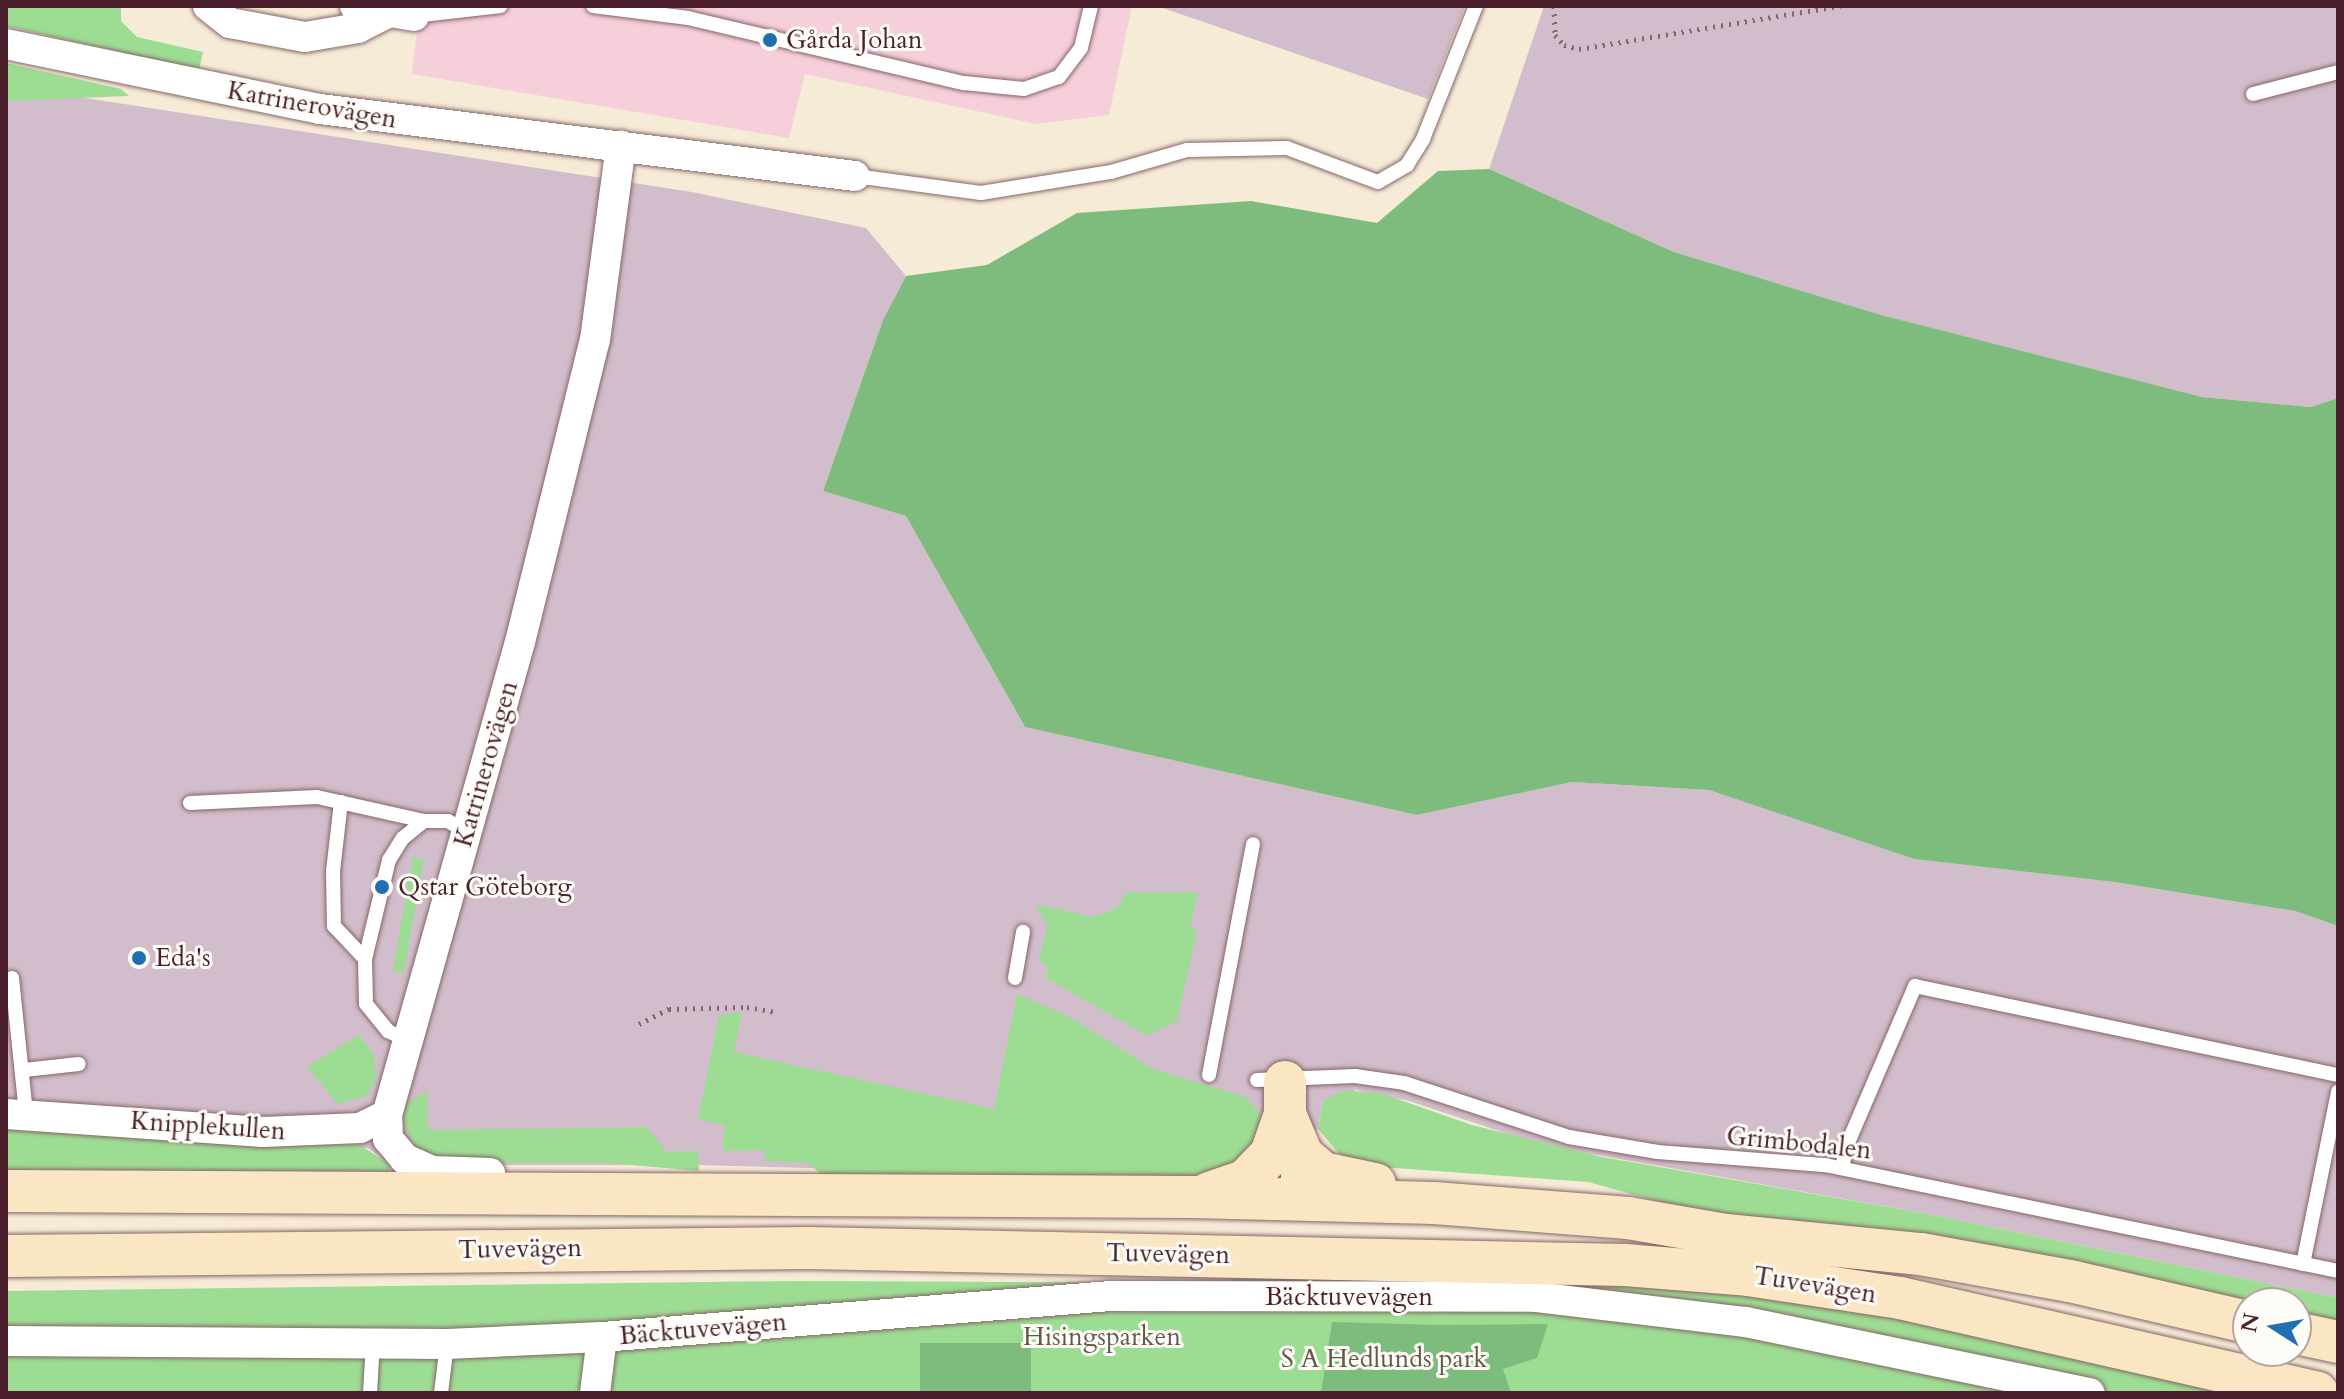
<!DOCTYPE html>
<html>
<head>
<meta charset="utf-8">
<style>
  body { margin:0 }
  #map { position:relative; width:2344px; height:1399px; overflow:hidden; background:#f6ebd7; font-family:Cardo,serif }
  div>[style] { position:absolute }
  .built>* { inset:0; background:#f5cfda }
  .industrial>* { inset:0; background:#d1bdcb }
  .green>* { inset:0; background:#9ddd93; transform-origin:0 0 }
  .forest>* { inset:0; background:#7ebc7d; transform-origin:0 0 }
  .path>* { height:5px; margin-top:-2.5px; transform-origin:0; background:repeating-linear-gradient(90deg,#866667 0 2px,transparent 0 8px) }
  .roads { filter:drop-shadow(0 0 2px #866667) drop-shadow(0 0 2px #866667) }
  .service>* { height:14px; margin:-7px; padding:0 7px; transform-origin:7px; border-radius:7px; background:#fff }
  .minor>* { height:30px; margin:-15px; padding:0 15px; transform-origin:15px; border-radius:15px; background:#fff }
  .secondary>* { height:42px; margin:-21px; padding:0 21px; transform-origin:21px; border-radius:21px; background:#fbe6c4 }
  .dots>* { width:22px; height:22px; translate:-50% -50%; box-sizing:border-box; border:4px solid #fdfcf7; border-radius:50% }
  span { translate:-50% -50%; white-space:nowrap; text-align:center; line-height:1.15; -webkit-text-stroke:6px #fdfcf7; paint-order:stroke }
  .poi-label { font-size:26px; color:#4a1f2b }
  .left { translate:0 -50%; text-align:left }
  .street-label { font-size:26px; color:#4a1f2b }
  .park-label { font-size:26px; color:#63584a }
  .frame { position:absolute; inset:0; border:8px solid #4a1f2b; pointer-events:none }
  .north { position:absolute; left:2232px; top:1287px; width:80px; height:80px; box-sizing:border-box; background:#fdfcf7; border:2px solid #b5a4a5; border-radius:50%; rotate:281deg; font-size:22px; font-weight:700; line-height:32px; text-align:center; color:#4a1f2b }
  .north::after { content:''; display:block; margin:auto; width:28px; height:36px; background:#1f6fb2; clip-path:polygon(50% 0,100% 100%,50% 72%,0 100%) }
</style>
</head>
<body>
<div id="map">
  <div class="built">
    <div style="clip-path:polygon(420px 6px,1132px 6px,1109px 115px,1036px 124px,805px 74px,789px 138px,412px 74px)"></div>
  </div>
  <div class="industrial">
    <div style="clip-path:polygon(1157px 6px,1465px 6px,1428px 99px)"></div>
    <div style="clip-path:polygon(1544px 6px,2338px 6px,2338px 398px,2311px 407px,2202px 397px,1880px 315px,1674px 252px,1489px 169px)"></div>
    <div style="clip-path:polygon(6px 72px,47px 92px,692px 192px,866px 228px,906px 276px,883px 320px,823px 491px,906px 516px,1025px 727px,1417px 815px,1572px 782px,1709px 790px,1914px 859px,2114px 882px,2295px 911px,2338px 926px,2338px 1298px,1923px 1213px,1541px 1145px,1409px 1101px,1356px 1090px,1323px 1101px,1318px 1129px,1266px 1130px,1105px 1176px,696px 1165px,391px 1165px,368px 1148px,6px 1130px)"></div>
  </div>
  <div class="green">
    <div style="clip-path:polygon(6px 6px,121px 6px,121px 21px,137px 37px,203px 52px,199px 70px,6px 26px)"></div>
    <div style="clip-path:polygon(6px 63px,121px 89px,129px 96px,6px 101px)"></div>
    <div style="left:413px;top:857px;width:11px;height:116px;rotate:10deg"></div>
    <div style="clip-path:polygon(1127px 892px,1198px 892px,1190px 928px,1197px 930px,1177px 1022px,1146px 1035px,1046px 978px,1048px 968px,1039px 959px,1048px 925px,1035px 904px,1093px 917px,1117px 908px)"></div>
    <div style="clip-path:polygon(1017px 994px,1068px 1016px,1155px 1070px,1246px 1097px,1262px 1117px,1259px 1149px,1210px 1178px,821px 1174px,808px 1163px,765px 1161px,764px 1150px,723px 1151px,724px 1125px,698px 1119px,719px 1016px,742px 1011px,734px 1052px,994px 1109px)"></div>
    <div style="clip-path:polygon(359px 1035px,374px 1055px,376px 1080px,366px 1096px,338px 1104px,307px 1067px)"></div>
    <div style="clip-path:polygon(1345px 1090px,1383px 1094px,1472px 1125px,1602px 1157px,1923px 1213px,2338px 1298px,2338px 1324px,2296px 1315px,2296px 1303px,2248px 1303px,1990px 1254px,1671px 1205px,1588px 1182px,1367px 1166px,1342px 1157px,1318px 1129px,1323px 1101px)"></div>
    <div style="clip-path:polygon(427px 1091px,428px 1130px,646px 1127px,667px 1152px,698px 1151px,699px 1171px,608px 1163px,440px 1163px,419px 1152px,403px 1124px,406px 1104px)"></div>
    <div style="clip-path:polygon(6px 1130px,352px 1140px,391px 1165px,387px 1175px,6px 1180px)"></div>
    <div style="clip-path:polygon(1232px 1275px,1555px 1280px,1773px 1297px,1969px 1330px,2239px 1393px,6px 1393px,6px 1291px,793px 1281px,1232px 1283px)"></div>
  </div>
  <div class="forest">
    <div style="clip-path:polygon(1489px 169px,1674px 252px,1881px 315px,2202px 397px,2311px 407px,2338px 398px,2338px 926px,2295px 911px,2114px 882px,1914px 859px,1709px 790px,1572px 782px,1417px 815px,1025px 727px,906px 516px,823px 491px,883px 320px,906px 276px,987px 265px,1077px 213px,1251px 201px,1377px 223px,1438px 171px)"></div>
    <div style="clip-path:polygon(1332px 1322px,1440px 1325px,1548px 1324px,1537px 1358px,1503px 1369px,1511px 1393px,1321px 1393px)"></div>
    <div style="left:920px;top:1343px;width:111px;height:50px"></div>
  </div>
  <div class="path">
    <div style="left:1554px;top:6px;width:29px;rotate:88deg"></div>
    <div style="left:1555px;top:35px;width:13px;rotate:48deg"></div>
    <div style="left:1564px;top:45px;width:16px;rotate:15deg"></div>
    <div style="left:1579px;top:49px;width:265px;rotate:-9.4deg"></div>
    <div style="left:639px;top:1024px;width:34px;rotate:-27deg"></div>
    <div style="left:669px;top:1009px;width:78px;rotate:-1.5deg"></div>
    <div style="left:747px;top:1007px;width:28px;rotate:10deg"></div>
  </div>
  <div class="roads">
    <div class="service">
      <div style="left:593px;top:6px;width:96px;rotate:7.2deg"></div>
      <div style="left:688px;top:18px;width:284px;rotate:13.3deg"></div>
      <div style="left:964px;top:83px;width:60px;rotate:5.7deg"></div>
      <div style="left:1024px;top:89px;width:37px;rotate:-19deg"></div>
      <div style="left:1059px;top:77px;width:36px;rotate:-53deg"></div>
      <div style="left:1081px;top:48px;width:43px;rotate:-76.6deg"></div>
      <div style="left:414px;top:16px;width:87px;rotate:-6.6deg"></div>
      <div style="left:2253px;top:94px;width:88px;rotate:-14.5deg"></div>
      <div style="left:855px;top:176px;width:127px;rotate:7.7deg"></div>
      <div style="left:981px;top:193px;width:132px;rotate:-9.2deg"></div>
      <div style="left:1111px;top:172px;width:79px;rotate:-16.1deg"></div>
      <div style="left:1187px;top:150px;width:100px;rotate:-1.1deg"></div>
      <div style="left:1287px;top:148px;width:97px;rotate:20.5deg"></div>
      <div style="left:1378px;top:182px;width:34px;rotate:-30deg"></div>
      <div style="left:1407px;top:165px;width:31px;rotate:-58deg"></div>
      <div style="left:1423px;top:139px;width:143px;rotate:-68.3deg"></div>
      <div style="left:341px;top:802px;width:69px;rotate:96.6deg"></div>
      <div style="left:333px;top:871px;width:55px;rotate:89deg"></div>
      <div style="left:334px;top:926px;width:45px;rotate:46.8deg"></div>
      <div style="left:190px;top:803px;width:127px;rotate:-2.7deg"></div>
      <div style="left:317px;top:797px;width:110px;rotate:12.6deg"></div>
      <div style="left:12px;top:978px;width:137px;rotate:84.1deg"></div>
      <div style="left:1015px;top:978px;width:47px;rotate:-80.1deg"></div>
      <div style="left:408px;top:1040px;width:22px;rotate:-156deg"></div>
      <div style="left:388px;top:1031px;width:35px;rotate:-129deg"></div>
      <div style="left:366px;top:1004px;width:45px;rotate:-91.3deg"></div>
      <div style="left:365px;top:959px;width:102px;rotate:-76.4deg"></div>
      <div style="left:389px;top:860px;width:26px;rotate:-58deg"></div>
      <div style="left:403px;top:838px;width:27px;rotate:-39deg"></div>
      <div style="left:424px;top:821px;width:24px"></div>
      <div style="left:448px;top:821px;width:22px;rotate:32deg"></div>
      <div style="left:24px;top:1070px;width:55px;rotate:-6.2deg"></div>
      <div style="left:1209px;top:1075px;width:235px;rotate:-79.2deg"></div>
      <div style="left:1257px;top:1080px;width:98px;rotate:-2.3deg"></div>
      <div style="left:1355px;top:1076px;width:49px;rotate:8.1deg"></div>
      <div style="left:1404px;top:1083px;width:174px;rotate:18.1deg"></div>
      <div style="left:1569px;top:1137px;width:90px;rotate:9.6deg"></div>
      <div style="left:1658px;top:1152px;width:168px;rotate:4.5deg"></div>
      <div style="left:1825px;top:1165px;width:524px;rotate:11.67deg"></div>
      <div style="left:1842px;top:1168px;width:24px;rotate:-78deg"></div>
      <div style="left:1847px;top:1145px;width:173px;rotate:-66.8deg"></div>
      <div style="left:1915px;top:986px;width:432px;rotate:11.9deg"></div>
      <div style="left:2303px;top:1264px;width:176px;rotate:-78.5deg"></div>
      <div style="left:370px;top:1393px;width:50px;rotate:-86.6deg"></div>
      <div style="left:441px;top:1393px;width:49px;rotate:-83deg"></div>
    </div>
    <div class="minor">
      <div style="left:208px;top:6px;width:28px;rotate:38deg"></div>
      <div style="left:230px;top:23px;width:76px;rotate:10.6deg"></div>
      <div style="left:305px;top:37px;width:54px;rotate:-9.6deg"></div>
      <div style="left:358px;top:28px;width:31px;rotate:-27deg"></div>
      <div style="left:355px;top:6px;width:60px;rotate:9.6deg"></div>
      <div style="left:6px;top:44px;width:321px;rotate:11.7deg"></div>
      <div style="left:320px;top:109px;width:539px;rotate:7.14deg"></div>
      <div style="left:6px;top:1114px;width:258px;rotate:4deg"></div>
      <div style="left:263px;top:1132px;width:97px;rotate:-2.4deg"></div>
      <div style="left:360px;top:1128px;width:30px;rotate:-26deg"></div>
      <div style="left:490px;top:1173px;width:58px;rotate:-178deg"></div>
      <div style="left:432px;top:1171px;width:30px;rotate:-156deg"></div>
      <div style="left:405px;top:1159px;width:26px;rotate:-130deg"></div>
      <div style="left:388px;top:1139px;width:24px;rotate:-92deg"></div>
      <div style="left:387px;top:1115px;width:491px;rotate:-74.3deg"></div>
      <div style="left:520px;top:642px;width:311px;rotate:-76.1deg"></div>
      <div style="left:595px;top:340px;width:196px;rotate:-82.4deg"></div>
      <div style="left:6px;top:1341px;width:441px;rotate:0.4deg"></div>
      <div style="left:447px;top:1344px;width:155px;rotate:-2.6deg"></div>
      <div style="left:602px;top:1337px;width:511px;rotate:-4.61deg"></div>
      <div style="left:1111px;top:1296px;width:424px;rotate:0.1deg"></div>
      <div style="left:1535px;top:1297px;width:212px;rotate:6.8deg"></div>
      <div style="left:1746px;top:1322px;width:351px;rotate:11.7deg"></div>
      <div style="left:595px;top:1393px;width:56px;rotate:-82.9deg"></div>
    </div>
    <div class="secondary">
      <div style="left:1285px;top:1114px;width:44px;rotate:67.5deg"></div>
      <div style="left:1302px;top:1155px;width:28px;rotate:90deg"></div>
      <div style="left:1302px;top:1155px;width:28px;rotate:41deg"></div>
      <div style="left:1323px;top:1173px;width:53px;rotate:11.9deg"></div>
      <div style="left:6px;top:1191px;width:1186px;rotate:0.29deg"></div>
      <div style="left:1192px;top:1197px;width:242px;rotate:1.4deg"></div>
      <div style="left:1434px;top:1203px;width:195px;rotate:4.4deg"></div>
      <div style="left:1628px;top:1218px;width:99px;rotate:9.8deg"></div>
      <div style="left:1726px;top:1235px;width:196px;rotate:5.6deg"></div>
      <div style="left:1921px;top:1254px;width:151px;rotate:10.3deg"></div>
      <div style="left:2070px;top:1281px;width:183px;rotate:13deg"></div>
      <div style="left:1209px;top:1193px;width:39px;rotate:-19deg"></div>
      <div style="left:1246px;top:1180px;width:36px;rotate:-46deg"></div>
      <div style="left:1271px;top:1154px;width:42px;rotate:-70.7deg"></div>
      <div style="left:1285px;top:1114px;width:32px;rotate:-90deg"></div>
      <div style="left:6px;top:1256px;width:803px;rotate:-0.57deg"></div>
      <div style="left:809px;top:1248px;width:816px;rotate:1.19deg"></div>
      <div style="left:1625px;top:1265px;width:123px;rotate:4.6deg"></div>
      <div style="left:1748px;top:1275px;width:154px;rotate:8.6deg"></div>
      <div style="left:1900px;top:1298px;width:428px;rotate:12.8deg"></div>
      <div style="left:2296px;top:1333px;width:43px;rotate:12.1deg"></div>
    </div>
  </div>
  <div class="dots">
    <div style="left:770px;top:40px;background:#1f6fb2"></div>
    <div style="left:382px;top:887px;background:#1f6fb2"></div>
    <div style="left:139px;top:958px;background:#1f6fb2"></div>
  </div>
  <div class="poi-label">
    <span class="left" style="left:786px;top:40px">Gårda Johan</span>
    <span class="left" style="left:398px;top:887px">Qstar Göteborg</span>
    <span class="left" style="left:155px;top:958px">Eda's</span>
  </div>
  <div class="street-label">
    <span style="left:312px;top:105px;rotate:10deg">Katrinerovägen</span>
    <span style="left:486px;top:764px;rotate:-74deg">Katrinerovägen</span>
    <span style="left:208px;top:1126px;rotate:4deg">Knipplekullen</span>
    <span style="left:1799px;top:1143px;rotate:6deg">Grimbodalen</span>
    <span style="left:520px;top:1249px;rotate:-1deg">Tuvevägen</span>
    <span style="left:1168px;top:1254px;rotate:1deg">Tuvevägen</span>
    <span style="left:1815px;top:1285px;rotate:9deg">Tuvevägen</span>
    <span style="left:1349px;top:1297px">Bäcktuvevägen</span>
    <span style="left:703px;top:1329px;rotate:-5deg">Bäcktuvevägen</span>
  </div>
  <div class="park-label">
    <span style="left:1102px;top:1337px">Hisingsparken</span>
    <span style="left:1384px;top:1359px">S A Hedlunds park</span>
  </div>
  <div class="frame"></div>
  <div class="north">N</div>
</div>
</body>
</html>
